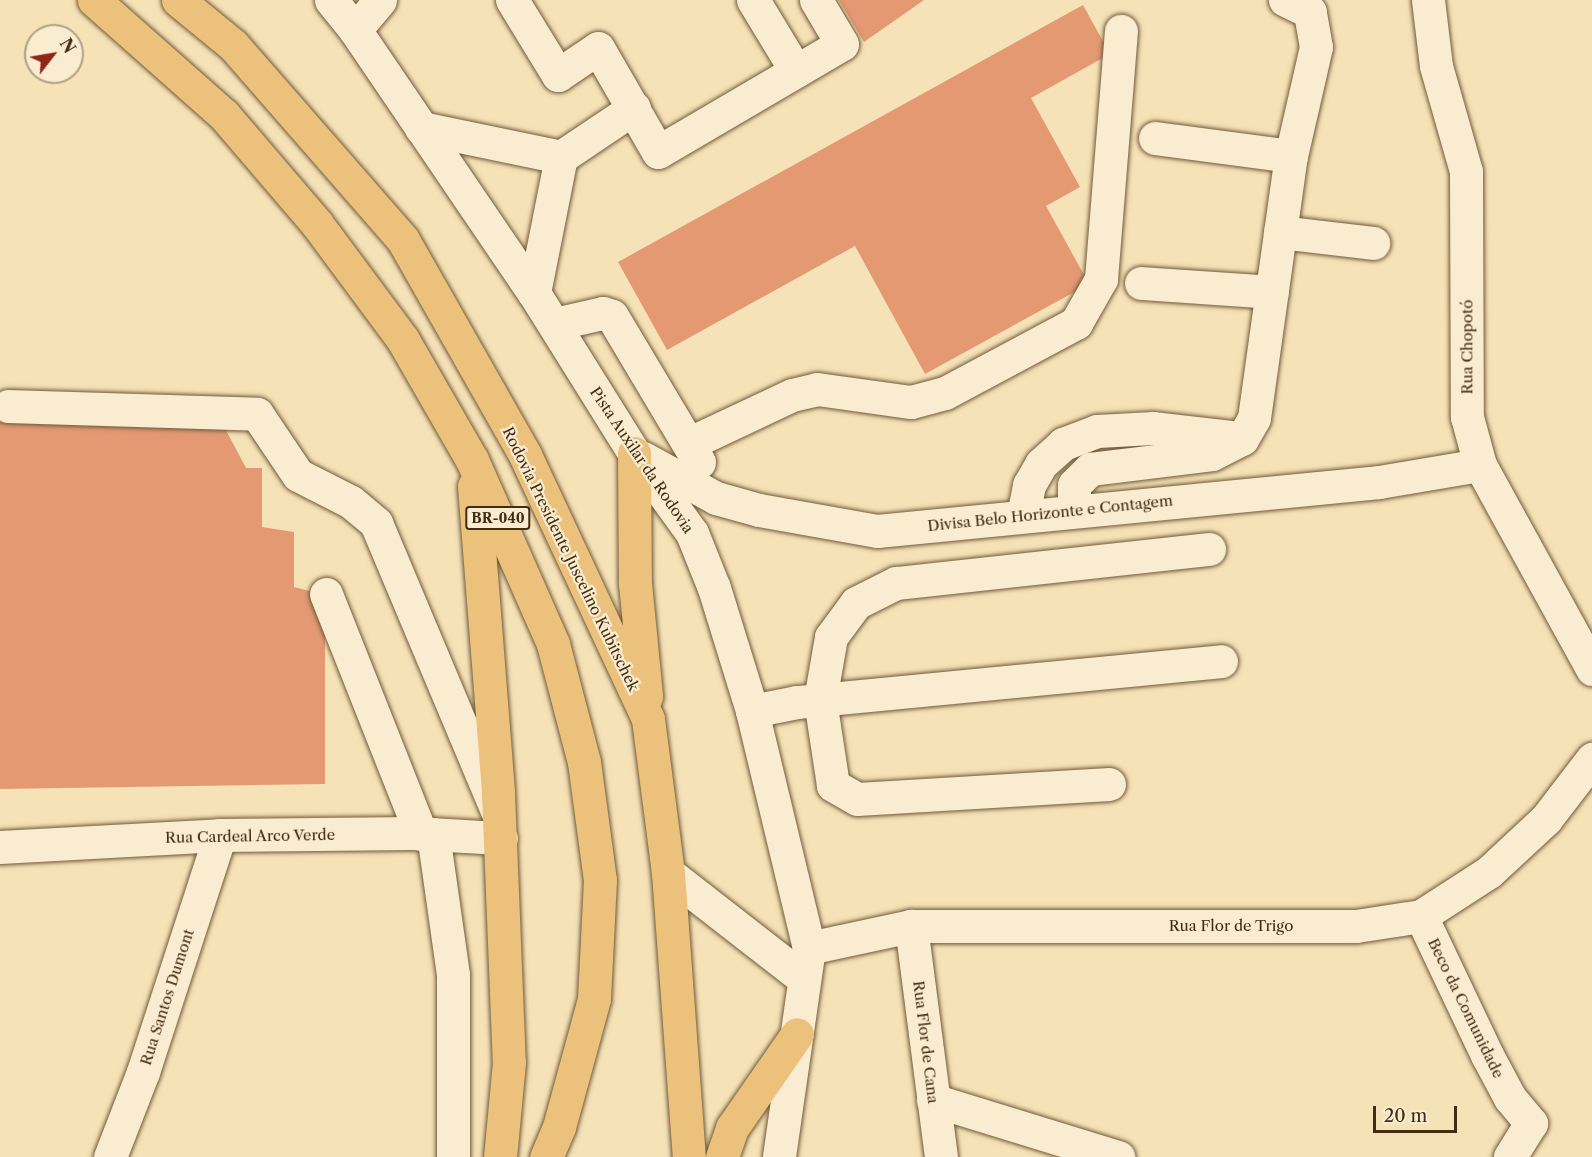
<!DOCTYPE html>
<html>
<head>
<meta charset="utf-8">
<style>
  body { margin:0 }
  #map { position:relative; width:1592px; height:1157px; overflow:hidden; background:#f6e2b7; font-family:"Libre Caslon Text",serif }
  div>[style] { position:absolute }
  .building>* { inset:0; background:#e49973 }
  .roads { filter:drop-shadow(0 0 2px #6f5a3a) drop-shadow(0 0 2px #6f5a3a) }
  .minor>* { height:33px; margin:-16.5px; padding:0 16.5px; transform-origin:16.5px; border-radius:16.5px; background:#f9ecd0 }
  .highway>* { height:33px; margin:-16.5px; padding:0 16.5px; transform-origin:16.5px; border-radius:16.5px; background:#ebc17c }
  span { translate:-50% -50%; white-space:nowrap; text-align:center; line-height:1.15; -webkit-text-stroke:4.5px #f9ecd0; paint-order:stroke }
  .shield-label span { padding:2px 4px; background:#f9ecd0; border:2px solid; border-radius:4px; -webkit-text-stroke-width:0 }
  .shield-label { font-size:14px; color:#422d11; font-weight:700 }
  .street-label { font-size:15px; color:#422d11 }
  .north { position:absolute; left:24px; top:24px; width:60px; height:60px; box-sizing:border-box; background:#f9ecd0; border:2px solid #b0a084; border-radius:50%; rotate:59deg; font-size:16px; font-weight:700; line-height:24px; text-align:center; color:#422d11 }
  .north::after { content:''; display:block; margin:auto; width:21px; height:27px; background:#8f2418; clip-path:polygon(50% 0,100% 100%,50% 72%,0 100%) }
  .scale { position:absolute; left:1373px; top:1106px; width:84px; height:27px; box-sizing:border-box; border:3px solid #422d11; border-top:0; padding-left:8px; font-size:18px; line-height:21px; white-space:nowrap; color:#422d11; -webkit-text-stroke:4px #f9ecd0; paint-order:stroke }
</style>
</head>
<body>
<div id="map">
  <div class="building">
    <div style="clip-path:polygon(839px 0,924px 0,864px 42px)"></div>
    <div style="clip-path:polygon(1083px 5px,1110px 54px,1031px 98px,1080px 187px,1046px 206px,1089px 284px,925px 374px,855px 246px,667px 350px,618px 262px)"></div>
    <div style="clip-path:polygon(219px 417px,246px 468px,262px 468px,262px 527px,294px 532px,294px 587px,325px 595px,325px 784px,0 789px,0 422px)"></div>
  </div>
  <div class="roads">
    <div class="minor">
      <div style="left:331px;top:0;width:38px;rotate:51deg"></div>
      <div style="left:355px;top:30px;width:318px;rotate:55.8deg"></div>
      <div style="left:534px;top:293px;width:189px;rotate:58deg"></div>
      <div style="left:634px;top:453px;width:99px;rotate:54.1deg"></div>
      <div style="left:692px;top:533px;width:59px;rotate:68.2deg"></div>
      <div style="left:714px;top:588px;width:129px;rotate:72.8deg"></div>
      <div style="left:752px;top:711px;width:244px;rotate:76.5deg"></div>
      <div style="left:809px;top:948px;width:211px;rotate:98.2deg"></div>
      <div style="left:512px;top:0;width:88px;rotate:58.5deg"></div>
      <div style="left:558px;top:75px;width:48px;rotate:-34deg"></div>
      <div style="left:598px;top:48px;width:120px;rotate:60deg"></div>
      <div style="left:658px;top:152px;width:213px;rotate:-30.4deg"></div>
      <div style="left:842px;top:44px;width:51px;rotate:-120.6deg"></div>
      <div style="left:753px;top:0;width:83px;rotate:58.8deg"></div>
      <div style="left:1428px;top:0;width:66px;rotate:83.1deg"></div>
      <div style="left:1436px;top:66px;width:109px;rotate:74.1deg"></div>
      <div style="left:1466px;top:171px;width:246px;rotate:89.8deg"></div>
      <div style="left:1467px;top:417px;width:50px;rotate:74.8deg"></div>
      <div style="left:1480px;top:465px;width:233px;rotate:61.2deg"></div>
      <div style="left:355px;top:30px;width:39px;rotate:-50deg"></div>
      <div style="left:421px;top:128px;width:143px;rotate:11.7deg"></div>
      <div style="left:1155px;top:138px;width:137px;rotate:7.5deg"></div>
      <div style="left:1280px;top:232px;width:94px;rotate:6.7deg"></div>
      <div style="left:1141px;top:283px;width:131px;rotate:3.9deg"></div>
      <div style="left:534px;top:293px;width:139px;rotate:-78.8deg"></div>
      <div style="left:561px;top:157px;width:88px;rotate:-33.9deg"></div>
      <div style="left:554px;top:324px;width:50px;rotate:-12.7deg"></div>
      <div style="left:603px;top:313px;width:9px;rotate:18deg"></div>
      <div style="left:612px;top:316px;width:170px;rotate:59.2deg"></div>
      <div style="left:8px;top:406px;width:249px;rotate:1.8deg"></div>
      <div style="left:257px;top:414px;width:73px;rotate:56.1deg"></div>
      <div style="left:298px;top:475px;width:59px;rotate:27deg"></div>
      <div style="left:351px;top:502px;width:33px;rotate:40deg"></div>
      <div style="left:376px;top:523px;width:312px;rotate:67.2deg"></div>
      <div style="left:690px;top:443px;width:113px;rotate:-25.2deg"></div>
      <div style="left:792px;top:395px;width:26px;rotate:-13deg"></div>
      <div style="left:817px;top:389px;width:95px;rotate:7.9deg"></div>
      <div style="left:911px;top:402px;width:35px;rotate:-15deg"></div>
      <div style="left:945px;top:393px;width:149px;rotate:-28.1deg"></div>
      <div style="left:1076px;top:323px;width:51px;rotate:-60.4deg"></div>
      <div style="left:1101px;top:279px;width:249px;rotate:-85.4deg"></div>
      <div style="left:643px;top:458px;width:83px;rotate:28.7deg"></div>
      <div style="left:716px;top:498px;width:45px;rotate:15.6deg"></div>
      <div style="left:759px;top:510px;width:120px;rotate:10.1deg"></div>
      <div style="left:877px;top:531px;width:504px;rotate:-5.57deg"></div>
      <div style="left:1379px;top:482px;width:102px;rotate:-9.6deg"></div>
      <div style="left:1074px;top:510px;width:25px;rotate:-90deg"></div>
      <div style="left:1074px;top:485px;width:23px;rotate:-45deg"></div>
      <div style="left:1090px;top:469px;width:123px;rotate:-7deg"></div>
      <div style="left:1212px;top:454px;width:34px;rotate:-27deg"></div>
      <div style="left:1242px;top:439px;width:24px;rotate:-60deg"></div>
      <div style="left:1254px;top:418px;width:265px;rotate:-82deg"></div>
      <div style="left:1291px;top:156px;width:112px;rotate:-77.1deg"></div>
      <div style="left:1316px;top:47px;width:36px;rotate:-100deg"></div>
      <div style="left:1310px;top:12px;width:28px;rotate:-154deg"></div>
      <div style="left:1023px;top:516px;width:32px;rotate:-79deg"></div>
      <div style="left:1029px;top:485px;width:24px;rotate:-60deg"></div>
      <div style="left:1041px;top:464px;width:30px;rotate:-42deg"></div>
      <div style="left:1063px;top:444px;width:36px;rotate:-21deg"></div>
      <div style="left:1097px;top:431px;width:56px;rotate:-3.1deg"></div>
      <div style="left:1153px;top:428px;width:88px;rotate:6.6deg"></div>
      <div style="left:326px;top:594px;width:258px;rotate:68.4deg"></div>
      <div style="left:752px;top:711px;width:46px;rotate:-11.3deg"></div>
      <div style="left:797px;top:702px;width:426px;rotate:-5.5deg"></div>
      <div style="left:1109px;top:784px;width:252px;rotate:176.6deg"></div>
      <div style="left:857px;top:799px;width:28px;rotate:-150deg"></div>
      <div style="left:833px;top:785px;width:86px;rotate:-98.7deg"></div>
      <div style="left:820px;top:700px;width:64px;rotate:-80.1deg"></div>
      <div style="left:831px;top:637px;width:42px;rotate:-53.7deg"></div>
      <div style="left:856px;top:603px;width:45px;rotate:-26.6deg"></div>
      <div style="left:896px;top:583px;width:315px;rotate:-6.2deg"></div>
      <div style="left:433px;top:834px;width:142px;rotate:81.9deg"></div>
      <div style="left:453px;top:975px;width:182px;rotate:90deg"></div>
      <div style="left:0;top:847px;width:220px;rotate:-3.1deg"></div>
      <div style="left:220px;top:835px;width:193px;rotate:-0.6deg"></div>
      <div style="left:413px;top:833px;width:88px;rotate:3.3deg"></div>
      <div style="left:668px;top:873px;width:172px;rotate:37.9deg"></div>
      <div style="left:1421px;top:916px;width:154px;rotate:64.6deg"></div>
      <div style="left:1487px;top:1055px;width:49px;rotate:61.9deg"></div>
      <div style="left:1510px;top:1098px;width:33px;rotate:50deg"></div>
      <div style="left:1531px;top:1123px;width:40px;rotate:122deg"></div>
      <div style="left:911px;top:926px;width:233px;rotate:82.6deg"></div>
      <div style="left:809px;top:948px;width:104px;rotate:-12.2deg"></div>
      <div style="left:911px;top:926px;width:445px"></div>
      <div style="left:1356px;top:926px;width:66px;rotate:-8.7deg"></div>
      <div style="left:1421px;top:916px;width:81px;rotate:-32.9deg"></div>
      <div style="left:1489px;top:872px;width:78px;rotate:-42.9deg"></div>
      <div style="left:1546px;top:819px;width:76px;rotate:-52.5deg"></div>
      <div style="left:933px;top:1100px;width:194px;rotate:17.1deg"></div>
      <div style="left:110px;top:1157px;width:91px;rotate:-68.8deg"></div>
      <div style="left:143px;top:1072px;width:249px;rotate:-72deg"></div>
    </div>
    <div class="highway">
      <div style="left:94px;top:0;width:174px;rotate:41.5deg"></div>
      <div style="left:224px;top:115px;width:143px;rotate:49.5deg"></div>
      <div style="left:317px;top:224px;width:144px;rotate:53.4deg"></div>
      <div style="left:403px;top:340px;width:138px;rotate:60.1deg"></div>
      <div style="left:472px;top:460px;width:201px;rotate:66.2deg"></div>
      <div style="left:553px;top:644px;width:122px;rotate:75.3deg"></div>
      <div style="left:584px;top:762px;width:119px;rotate:82.3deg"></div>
      <div style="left:600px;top:880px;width:119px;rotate:92.9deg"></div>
      <div style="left:594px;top:999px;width:133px;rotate:105.3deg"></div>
      <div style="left:559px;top:1127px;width:33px;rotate:113deg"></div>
      <div style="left:178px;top:0;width:71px;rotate:39.3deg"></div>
      <div style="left:233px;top:45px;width:259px;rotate:48.9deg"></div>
      <div style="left:403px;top:240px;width:247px;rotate:60.4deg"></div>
      <div style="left:525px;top:455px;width:291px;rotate:65deg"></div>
      <div style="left:648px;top:719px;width:155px;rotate:82.6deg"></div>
      <div style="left:668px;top:873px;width:285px;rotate:85.8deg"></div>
      <div style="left:634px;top:453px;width:130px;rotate:89.6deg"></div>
      <div style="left:635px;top:583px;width:114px;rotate:84.4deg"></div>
      <div style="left:474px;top:486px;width:308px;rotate:85.5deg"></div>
      <div style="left:498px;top:793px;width:269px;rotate:87.7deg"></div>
      <div style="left:509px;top:1062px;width:95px;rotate:95.4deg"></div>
      <div style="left:722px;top:1157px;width:31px;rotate:-71deg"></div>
      <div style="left:732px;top:1128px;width:114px;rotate:-55.3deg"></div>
    </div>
  </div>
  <div class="shield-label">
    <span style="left:498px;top:518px">BR-040</span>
  </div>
  <div class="street-label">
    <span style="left:1467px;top:347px;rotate:-90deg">Rua Chopotó</span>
    <span style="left:642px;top:460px;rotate:56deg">Pista Auxilar da Rodovia</span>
    <span style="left:1050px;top:513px;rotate:-6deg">Divisa Belo Horizonte e Contagem</span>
    <span style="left:571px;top:559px;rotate:64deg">Rodovia Presidente Juscelino Kubitschek</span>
    <span style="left:250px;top:836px;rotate:-1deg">Rua Cardeal Arco Verde</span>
    <span style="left:1231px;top:926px">Rua Flor de Trigo</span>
    <span style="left:167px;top:997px;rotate:-72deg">Rua Santos Dumont</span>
    <span style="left:1466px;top:1008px;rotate:64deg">Beco da Comunidade</span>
    <span style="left:926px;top:1042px;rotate:83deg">Rua Flor de Cana</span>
  </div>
  <div class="north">N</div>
  <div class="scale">20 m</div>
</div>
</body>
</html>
